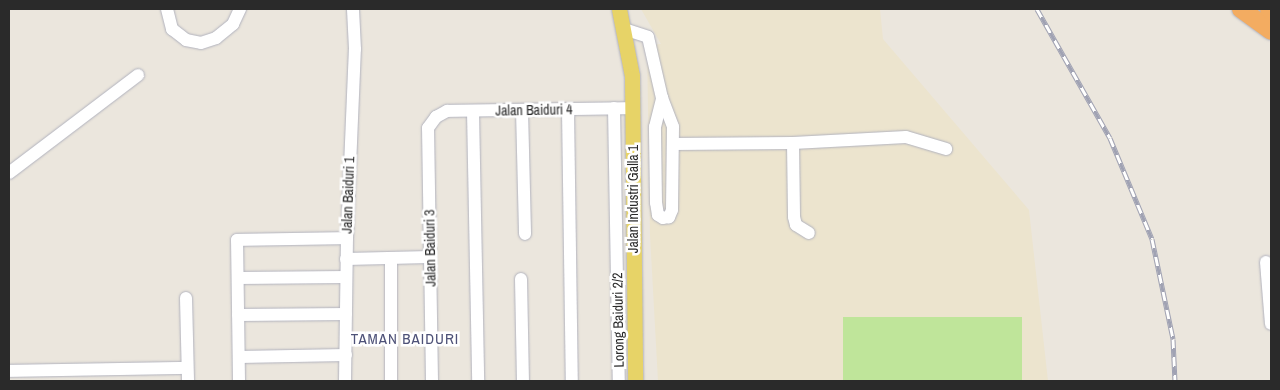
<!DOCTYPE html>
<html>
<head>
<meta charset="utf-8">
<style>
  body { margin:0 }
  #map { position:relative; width:1280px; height:390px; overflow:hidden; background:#ebe6dd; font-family:"Archivo Narrow",sans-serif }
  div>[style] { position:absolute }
  .education>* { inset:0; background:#ece4ce }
  .pitch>* { inset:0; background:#bfe59a; transform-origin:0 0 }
  .roads { filter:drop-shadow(0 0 1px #b1b2bd) drop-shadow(0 0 1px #b1b2bd) }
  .minor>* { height:12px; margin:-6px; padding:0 6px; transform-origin:6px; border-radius:6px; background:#fff }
  .major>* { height:15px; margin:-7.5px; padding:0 7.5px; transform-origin:7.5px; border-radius:7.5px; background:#e7d367 }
  .highway>* { height:18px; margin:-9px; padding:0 9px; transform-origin:9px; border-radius:9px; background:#f3ac61 }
  .rail>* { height:5px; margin-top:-2.5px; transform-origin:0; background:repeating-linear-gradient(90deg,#fff 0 9px,#a0a2b3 0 18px); box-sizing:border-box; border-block:1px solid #a0a2b3 }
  span { translate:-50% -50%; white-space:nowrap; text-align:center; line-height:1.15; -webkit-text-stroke:5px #fff; paint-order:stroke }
  .street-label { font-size:14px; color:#2a2a2a }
  .neighbourhood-label { font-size:15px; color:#4e5278; letter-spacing:1px }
  .frame { position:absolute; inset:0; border:10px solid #2a2a2a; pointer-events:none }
</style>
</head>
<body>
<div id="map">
  <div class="education">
    <div style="clip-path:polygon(641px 9px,880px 9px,883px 39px,1029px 210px,1048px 381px,658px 381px,650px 235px,647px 45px,661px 44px)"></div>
  </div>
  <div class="pitch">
    <div style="left:843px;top:317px;width:179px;height:64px"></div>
  </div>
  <div class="roads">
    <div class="minor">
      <div style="left:167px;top:9px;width:21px;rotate:76deg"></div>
      <div style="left:172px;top:29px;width:18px;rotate:38deg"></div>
      <div style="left:186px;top:40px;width:15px;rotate:11deg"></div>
      <div style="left:201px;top:43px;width:16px;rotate:-18deg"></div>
      <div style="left:216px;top:38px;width:22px;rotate:-39deg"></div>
      <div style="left:233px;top:24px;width:17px;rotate:-65deg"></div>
      <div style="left:624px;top:29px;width:25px;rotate:18deg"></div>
      <div style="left:648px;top:37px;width:63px;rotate:77.1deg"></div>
      <div style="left:662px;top:98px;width:31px;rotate:69deg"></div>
      <div style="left:673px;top:127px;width:83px;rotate:90.7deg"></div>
      <div style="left:672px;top:210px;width:8px;rotate:113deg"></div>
      <div style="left:669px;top:217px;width:6px;rotate:171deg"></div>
      <div style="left:663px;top:218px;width:6px;rotate:-149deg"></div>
      <div style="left:658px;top:215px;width:12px;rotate:-99deg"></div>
      <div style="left:656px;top:203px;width:76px;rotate:-90.8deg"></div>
      <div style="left:655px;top:127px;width:30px;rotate:-76deg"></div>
      <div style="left:614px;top:108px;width:273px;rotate:89deg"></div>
      <div style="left:568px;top:109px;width:272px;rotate:89.2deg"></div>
      <div style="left:522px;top:110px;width:124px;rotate:88.6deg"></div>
      <div style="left:473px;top:111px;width:270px;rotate:88.9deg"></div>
      <div style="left:793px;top:143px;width:74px;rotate:89.2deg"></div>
      <div style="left:794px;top:217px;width:8px;rotate:76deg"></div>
      <div style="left:796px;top:225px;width:15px;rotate:32deg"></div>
      <div style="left:673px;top:144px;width:120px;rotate:-0.5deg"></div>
      <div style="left:793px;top:143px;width:113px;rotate:-3deg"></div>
      <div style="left:906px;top:137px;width:42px;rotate:16.7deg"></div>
      <div style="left:9px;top:173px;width:162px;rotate:-37.2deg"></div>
      <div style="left:391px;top:258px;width:123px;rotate:90deg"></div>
      <div style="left:346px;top:259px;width:84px;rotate:-1.4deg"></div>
      <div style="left:1266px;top:262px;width:62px;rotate:85.4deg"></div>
      <div style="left:238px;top:278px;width:108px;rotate:-0.5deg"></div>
      <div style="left:521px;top:279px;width:102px;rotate:88.9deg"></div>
      <div style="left:186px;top:298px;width:83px;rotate:88.6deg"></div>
      <div style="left:238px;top:315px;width:108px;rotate:-0.5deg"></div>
      <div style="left:239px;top:357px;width:107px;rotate:-1.1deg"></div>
      <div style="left:9px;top:371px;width:178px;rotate:-1deg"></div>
      <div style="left:239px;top:381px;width:141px;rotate:-90.8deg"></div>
      <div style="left:237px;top:240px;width:110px;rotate:-1deg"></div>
      <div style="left:345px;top:381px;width:143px;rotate:-89.2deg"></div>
      <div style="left:347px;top:238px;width:189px;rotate:-87.6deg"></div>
      <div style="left:355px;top:49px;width:40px;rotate:-92.9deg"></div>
      <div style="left:432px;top:381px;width:253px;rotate:-90.9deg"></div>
      <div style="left:428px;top:128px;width:14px;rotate:-54deg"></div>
      <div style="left:436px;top:117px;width:13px;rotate:-29deg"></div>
      <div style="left:447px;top:111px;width:187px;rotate:-0.9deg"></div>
    </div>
    <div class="major">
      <div style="left:619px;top:9px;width:68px;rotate:79deg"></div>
      <div style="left:632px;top:76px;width:305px;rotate:89.4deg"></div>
    </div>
    <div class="highway">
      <div style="left:1241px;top:9px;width:37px;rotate:36deg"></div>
      <div style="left:1269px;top:9px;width:3px;rotate:45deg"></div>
    </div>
  </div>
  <div class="rail">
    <div style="left:1037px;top:9px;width:148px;rotate:60.5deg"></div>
    <div style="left:1110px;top:138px;width:109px;rotate:67.4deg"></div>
    <div style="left:1152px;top:239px;width:102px;rotate:78.1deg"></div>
    <div style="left:1173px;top:339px;width:42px;rotate:87.3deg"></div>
  </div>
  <div class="street-label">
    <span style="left:534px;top:110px;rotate:-1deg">Jalan Baiduri 4</span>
    <span style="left:348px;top:195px;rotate:-88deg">Jalan Baiduri 1</span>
    <span style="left:633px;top:199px;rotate:-90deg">Jalan Industri Galla 1</span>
    <span style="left:430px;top:248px;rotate:-91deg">Jalan Baiduri 3</span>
    <span style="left:618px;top:320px;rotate:-91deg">Lorong Baiduri 2/2</span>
  </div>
  <div class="neighbourhood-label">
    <span style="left:405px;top:339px">TAMAN BAIDURI</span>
  </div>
  <div class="frame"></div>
</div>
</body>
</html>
